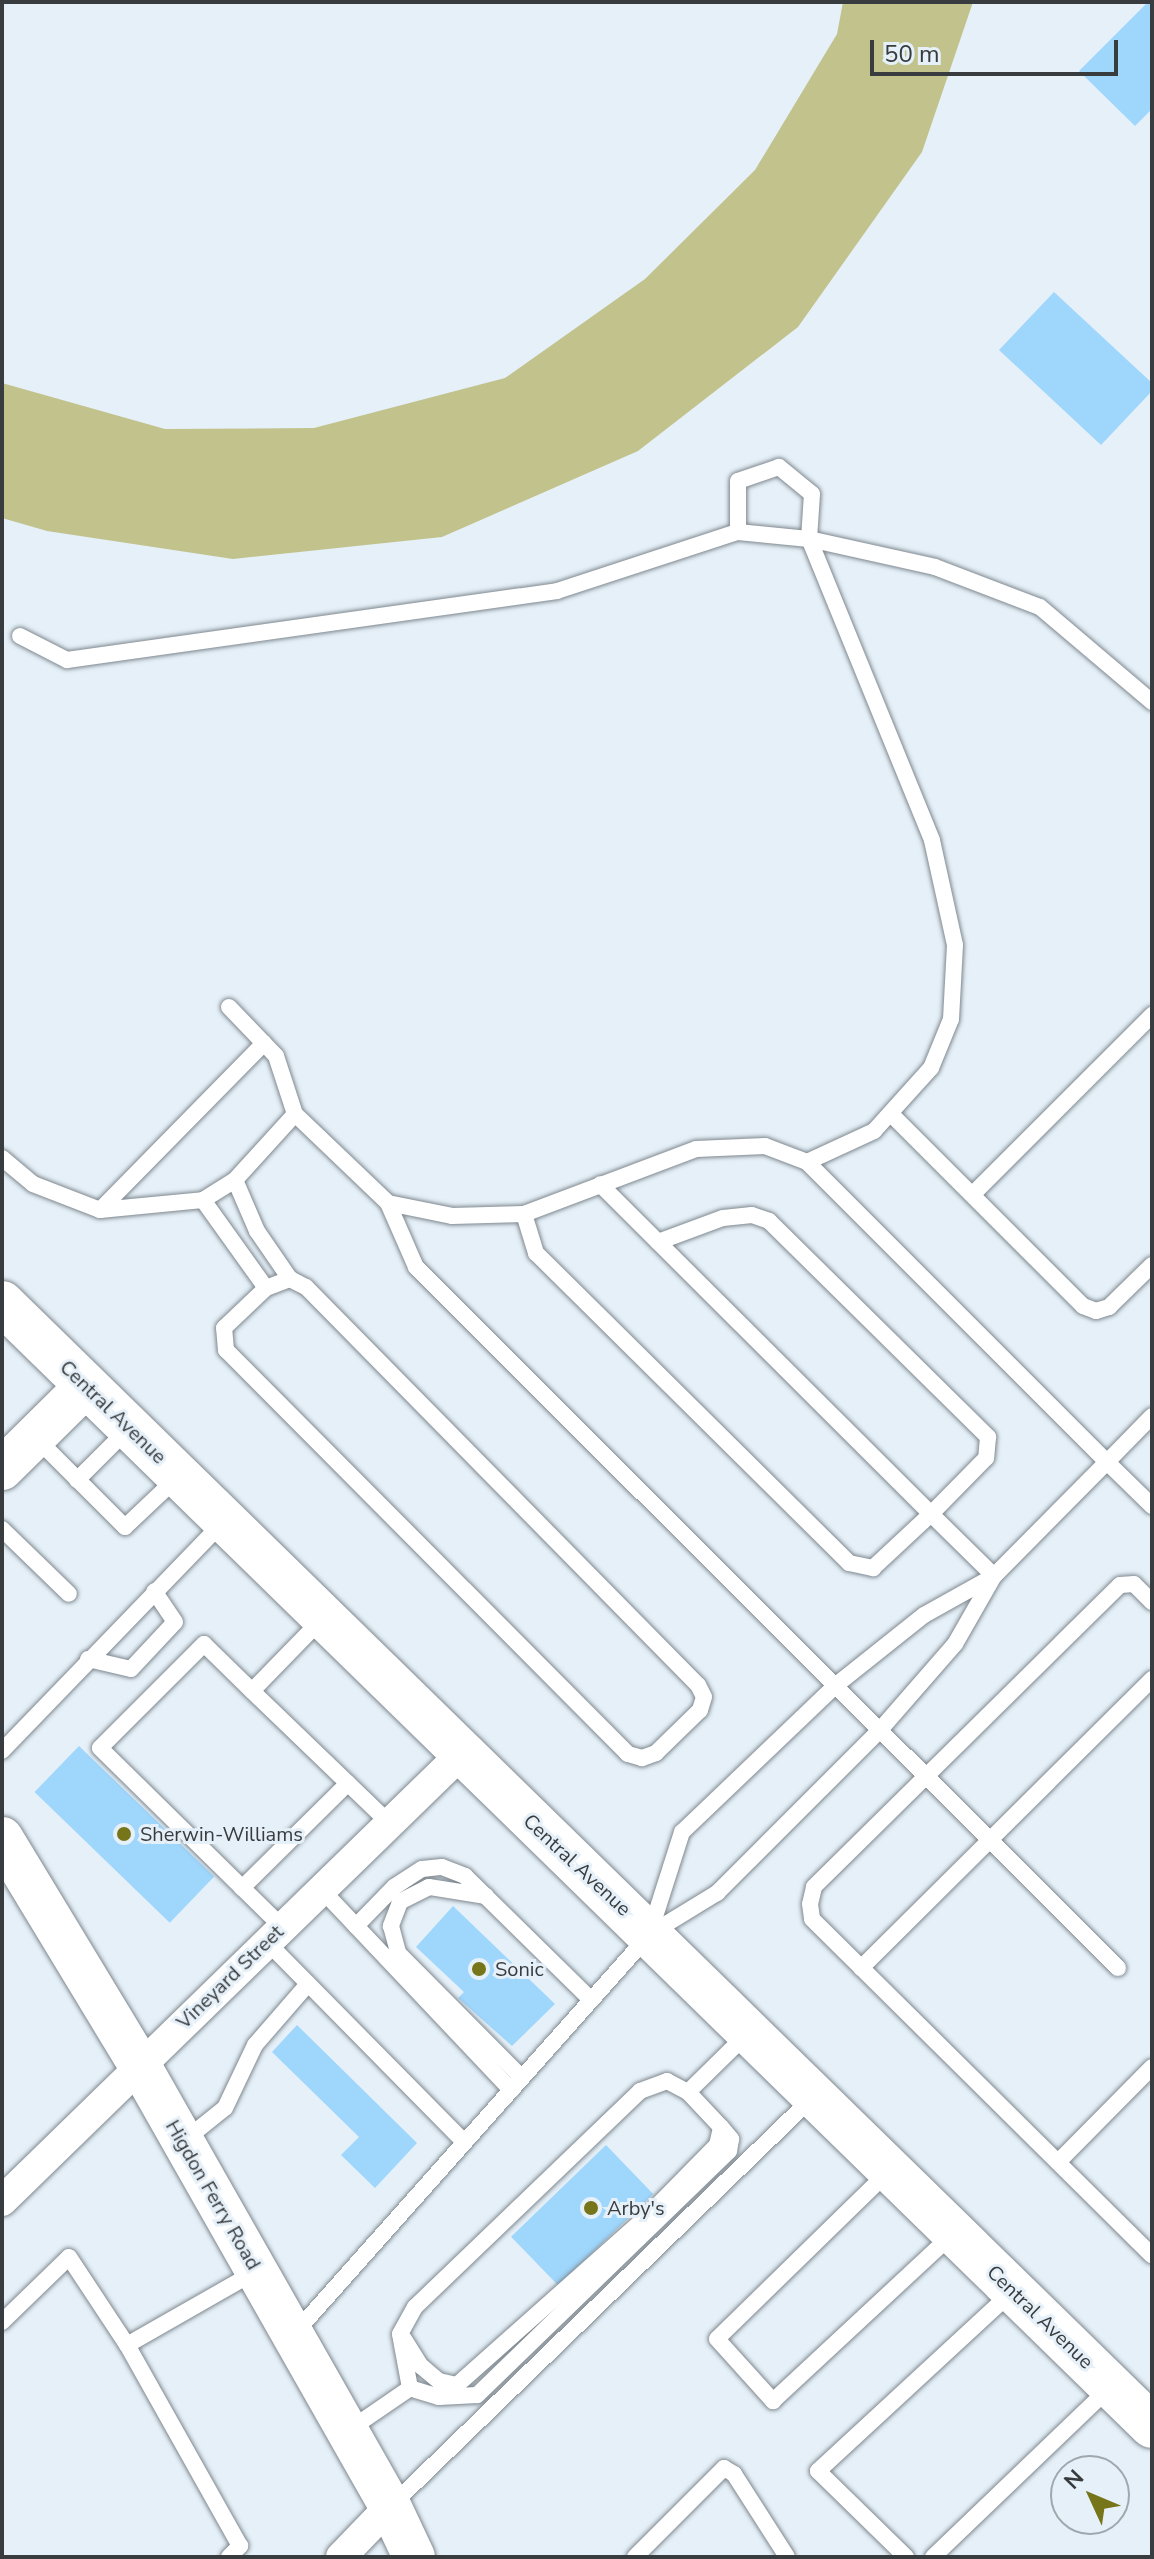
<!DOCTYPE html>
<html>
<head>
<meta charset="utf-8">
<style>
  body { margin:0 }
  #map { position:relative; width:1154px; height:2559px; overflow:hidden; background:#e6f0f8; font-family:"Nunito Sans",sans-serif }
  div>[style] { position:absolute }
  .green>* { inset:0; background:#c1c28c }
  .building>* { inset:0; background:#9fd6fc; transform-origin:0 0 }
  .roads { filter:drop-shadow(0 0 2px #7f888f) drop-shadow(0 0 2px #7f888f) }
  .lane>* { height:16px; margin:-8px; padding:0 8px; transform-origin:8px; border-radius:8px; background:#fff }
  .street>* { height:30px; margin:-15px; padding:0 15px; transform-origin:15px; border-radius:15px; background:#fff }
  .secondary>* { height:42px; margin:-21px; padding:0 21px; transform-origin:21px; border-radius:21px; background:#fff }
  .primary>* { height:44px; margin:-22px; padding:0 22px; transform-origin:22px; border-radius:22px; background:#fff }
  .dots>* { width:22px; height:22px; translate:-50% -50%; box-sizing:border-box; border:4px solid #e6f0f8; border-radius:50% }
  span { translate:-50% -50%; white-space:nowrap; text-align:center; line-height:1.15; -webkit-text-stroke:6px #e6f0f8; paint-order:stroke }
  .street-label { font-size:20px; color:#383c3f }
  .poi-label { font-size:20px; color:#383c3f }
  .left { translate:0 -50%; text-align:left }
  .frame { position:absolute; inset:0; border:4px solid #383c3f; pointer-events:none }
  .north { position:absolute; left:1050px; top:2455px; width:80px; height:80px; box-sizing:border-box; background:#e6f0f8; border:2px solid #a0a8ae; border-radius:50%; rotate:314deg; font-size:22px; font-weight:700; line-height:32px; text-align:center; color:#383c3f }
  .north::after { content:''; display:block; margin:auto; width:28px; height:36px; background:#76751a; clip-path:polygon(50% 0,100% 100%,50% 72%,0 100%) }
  .scale { position:absolute; left:870px; top:40px; width:248px; height:36px; box-sizing:border-box; border:4px solid #383c3f; border-top:0; padding-left:10px; font-size:24px; line-height:28px; white-space:nowrap; color:#383c3f; -webkit-text-stroke:6px #e6f0f8; paint-order:stroke }
</style>
</head>
<body>
<div id="map">
  <div class="green">
    <div style="clip-path:polygon(843px 2px,973px 2px,922px 152px,798px 327px,638px 451px,442px 537px,233px 559px,47px 531px,2px 518px,2px 383px,165px 429px,314px 428px,505px 378px,645px 279px,755px 170px,837px 34px)"></div>
  </div>
  <div class="building">
    <div style="clip-path:polygon(1148px 2px,1152px 2px,1152px 109px,1135px 126px,1079px 71px)"></div>
    <div style="clip-path:polygon(1054px 292px,1152px 383px,1152px 391px,1101px 445px,999px 350px)"></div>
    <div style="left:79px;top:1746px;width:188px;height:64px;rotate:44deg"></div>
    <div style="clip-path:polygon(453px 1906px,555px 2004px,512px 2046px,458px 1998px,464px 1992px,416px 1947px)"></div>
    <div style="clip-path:polygon(297px 2025px,417px 2143px,375px 2188px,341px 2155px,359px 2137px,272px 2052px)"></div>
    <div style="left:606px;top:2145px;width:68px;height:132px;rotate:46deg"></div>
  </div>
  <div class="roads">
    <div class="lane">
      <div style="left:20px;top:636px;width:53px;rotate:27.1deg"></div>
      <div style="left:67px;top:660px;width:495px;rotate:-8deg"></div>
      <div style="left:557px;top:591px;width:190px;rotate:-18.1deg"></div>
      <div style="left:738px;top:532px;width:71px;rotate:5.6deg"></div>
      <div style="left:809px;top:539px;width:129px;rotate:12.5deg"></div>
      <div style="left:935px;top:567px;width:112px;rotate:20.9deg"></div>
      <div style="left:1040px;top:607px;width:147px;rotate:40.3deg"></div>
      <div style="left:229px;top:1007px;width:68px;rotate:46.2deg"></div>
      <div style="left:276px;top:1056px;width:61px;rotate:71.9deg"></div>
      <div style="left:295px;top:1114px;width:129px;rotate:43.7deg"></div>
      <div style="left:388px;top:1203px;width:70px;rotate:66.4deg"></div>
      <div style="left:416px;top:1267px;width:992px;rotate:44.96deg"></div>
      <div style="left:892px;top:1115px;width:270px;rotate:45deg"></div>
      <div style="left:1083px;top:1306px;width:14px;rotate:21deg"></div>
      <div style="left:1096px;top:1311px;width:14px;rotate:-17deg"></div>
      <div style="left:1109px;top:1307px;width:60px;rotate:-44.3deg"></div>
      <div style="left:2px;top:1158px;width:40px;rotate:40deg"></div>
      <div style="left:33px;top:1184px;width:72px;rotate:21.2deg"></div>
      <div style="left:100px;top:1210px;width:103px;rotate:-5.5deg"></div>
      <div style="left:203px;top:1200px;width:38px;rotate:-32deg"></div>
      <div style="left:235px;top:1180px;width:89px;rotate:-47.7deg"></div>
      <div style="left:807px;top:1162px;width:424px;rotate:45deg"></div>
      <div style="left:1107px;top:1462px;width:64px;rotate:-45.6deg"></div>
      <div style="left:235px;top:1180px;width:56px;rotate:66.7deg"></div>
      <div style="left:257px;top:1231px;width:58px;rotate:55.5deg"></div>
      <div style="left:974px;top:1193px;width:252px;rotate:-45deg"></div>
      <div style="left:203px;top:1200px;width:108px;rotate:54.4deg"></div>
      <div style="left:388px;top:1203px;width:65px;rotate:11.5deg"></div>
      <div style="left:452px;top:1216px;width:72px;rotate:-1.6deg"></div>
      <div style="left:524px;top:1214px;width:184px;rotate:-20.7deg"></div>
      <div style="left:696px;top:1149px;width:69px;rotate:-2.5deg"></div>
      <div style="left:765px;top:1146px;width:45px;rotate:20.9deg"></div>
      <div style="left:807px;top:1162px;width:74px;rotate:-24.8deg"></div>
      <div style="left:874px;top:1131px;width:85px;rotate:-47.9deg"></div>
      <div style="left:931px;top:1068px;width:53px;rotate:-67.8deg"></div>
      <div style="left:951px;top:1019px;width:74px;rotate:-86.9deg"></div>
      <div style="left:955px;top:945px;width:107px;rotate:-102.4deg"></div>
      <div style="left:932px;top:840px;width:325px;rotate:-112.2deg"></div>
      <div style="left:809px;top:539px;width:45px;rotate:-86.2deg"></div>
      <div style="left:812px;top:494px;width:43px;rotate:-140.7deg"></div>
      <div style="left:779px;top:467px;width:43px;rotate:161.1deg"></div>
      <div style="left:738px;top:481px;width:51px;rotate:90deg"></div>
      <div style="left:100px;top:1210px;width:234px;rotate:-45.5deg"></div>
      <div style="left:524px;top:1214px;width:41px;rotate:72.9deg"></div>
      <div style="left:536px;top:1253px;width:441px;rotate:44.7deg"></div>
      <div style="left:849px;top:1563px;width:25px;rotate:12deg"></div>
      <div style="left:873px;top:1568px;width:79px;rotate:-43deg"></div>
      <div style="left:931px;top:1514px;width:467px;rotate:-135.1deg"></div>
      <div style="left:658px;top:1242px;width:69px;rotate:-20.3deg"></div>
      <div style="left:723px;top:1218px;width:29px;rotate:-6deg"></div>
      <div style="left:752px;top:1215px;width:18px;rotate:19deg"></div>
      <div style="left:769px;top:1221px;width:308px;rotate:44.6deg"></div>
      <div style="left:988px;top:1437px;width:21px;rotate:95deg"></div>
      <div style="left:986px;top:1458px;width:78px;rotate:134.5deg"></div>
      <div style="left:931px;top:1514px;width:88px;rotate:44.5deg"></div>
      <div style="left:994px;top:1576px;width:161px;rotate:-45.3deg"></div>
      <div style="left:1107px;top:1462px;width:63px;rotate:44.4deg"></div>
      <div style="left:290px;top:1279px;width:18px;rotate:27deg"></div>
      <div style="left:306px;top:1287px;width:559px;rotate:45.44deg"></div>
      <div style="left:698px;top:1685px;width:13px;rotate:63deg"></div>
      <div style="left:704px;top:1697px;width:14px;rotate:107deg"></div>
      <div style="left:700px;top:1710px;width:62px;rotate:135.7deg"></div>
      <div style="left:656px;top:1753px;width:15px;rotate:160deg"></div>
      <div style="left:642px;top:1758px;width:15px;rotate:-164deg"></div>
      <div style="left:628px;top:1754px;width:570px;rotate:-134.86deg"></div>
      <div style="left:226px;top:1350px;width:22px;rotate:-95deg"></div>
      <div style="left:224px;top:1328px;width:58px;rotate:-43.6deg"></div>
      <div style="left:266px;top:1288px;width:26px;rotate:-21deg"></div>
      <div style="left:36px;top:1438px;width:126px;rotate:45deg"></div>
      <div style="left:125px;top:1527px;width:74px;rotate:-43.4deg"></div>
      <div style="left:77px;top:1480px;width:71px;rotate:-45deg"></div>
      <div style="left:2px;top:1529px;width:93px;rotate:44.1deg"></div>
      <div style="left:1152px;top:1602px;width:25px;rotate:-135deg"></div>
      <div style="left:1134px;top:1584px;width:14px;rotate:176deg"></div>
      <div style="left:1120px;top:1585px;width:430px;rotate:135.4deg"></div>
      <div style="left:814px;top:1887px;width:17px;rotate:103deg"></div>
      <div style="left:810px;top:1904px;width:15px;rotate:82deg"></div>
      <div style="left:812px;top:1919px;width:478px;rotate:44.7deg"></div>
      <div style="left:322px;top:1619px;width:100px;rotate:134.2deg"></div>
      <div style="left:252px;top:1691px;width:190px;rotate:43.9deg"></div>
      <div style="left:88px;top:1659px;width:44px;rotate:13.1deg"></div>
      <div style="left:131px;top:1669px;width:64px;rotate:-46.9deg"></div>
      <div style="left:175px;top:1622px;width:37px;rotate:-124deg"></div>
      <div style="left:252px;top:1691px;width:67px;rotate:-135.6deg"></div>
      <div style="left:204px;top:1644px;width:147px;rotate:135deg"></div>
      <div style="left:100px;top:1748px;width:255px;rotate:44.5deg"></div>
      <div style="left:2px;top:1751px;width:318px;rotate:-46deg"></div>
      <div style="left:242px;top:1888px;width:149px;rotate:-44.7deg"></div>
      <div style="left:321px;top:1889px;width:277px;rotate:46.6deg"></div>
      <div style="left:486px;top:1896px;width:58px;rotate:-171deg"></div>
      <div style="left:429px;top:1887px;width:33px;rotate:153deg"></div>
      <div style="left:400px;top:1902px;width:26px;rotate:111deg"></div>
      <div style="left:391px;top:1926px;width:28px;rotate:75deg"></div>
      <div style="left:398px;top:1953px;width:176px;rotate:45.2deg"></div>
      <div style="left:356px;top:1926px;width:54px;rotate:-45.7deg"></div>
      <div style="left:394px;top:1887px;width:33px;rotate:-33deg"></div>
      <div style="left:422px;top:1869px;width:20px;rotate:-6deg"></div>
      <div style="left:442px;top:1867px;width:25px;rotate:21deg"></div>
      <div style="left:465px;top:1876px;width:177px;rotate:44.5deg"></div>
      <div style="left:266px;top:1941px;width:281px;rotate:45.4deg"></div>
      <div style="left:861px;top:1968px;width:410px;rotate:-44.8deg"></div>
      <div style="left:667px;top:2081px;width:24px;rotate:28deg"></div>
      <div style="left:688px;top:2092px;width:48px;rotate:46.7deg"></div>
      <div style="left:721px;top:2127px;width:16px;rotate:50deg"></div>
      <div style="left:731px;top:2139px;width:12px;rotate:99deg"></div>
      <div style="left:729px;top:2151px;width:351px;rotate:135.9deg"></div>
      <div style="left:477px;top:2395px;width:38px;rotate:177deg"></div>
      <div style="left:439px;top:2397px;width:30px;rotate:-163deg"></div>
      <div style="left:410px;top:2388px;width:55px;rotate:-100.5deg"></div>
      <div style="left:400px;top:2334px;width:31px;rotate:-61deg"></div>
      <div style="left:415px;top:2307px;width:312px;rotate:-43.8deg"></div>
      <div style="left:640px;top:2091px;width:29px;rotate:-20deg"></div>
      <div style="left:688px;top:2092px;width:83px;rotate:-44.5deg"></div>
      <div style="left:185px;top:2140px;width:51px;rotate:-38.7deg"></div>
      <div style="left:225px;top:2108px;width:70px;rotate:-64.5deg"></div>
      <div style="left:255px;top:2045px;width:81px;rotate:-49deg"></div>
      <div style="left:1059px;top:2161px;width:132px;rotate:-45.3deg"></div>
      <div style="left:889px;top:2171px;width:240px;rotate:135.7deg"></div>
      <div style="left:717px;top:2339px;width:84px;rotate:47.9deg"></div>
      <div style="left:773px;top:2401px;width:246px;rotate:-42.9deg"></div>
      <div style="left:2px;top:2322px;width:93px;rotate:-44.1deg"></div>
      <div style="left:69px;top:2257px;width:105px;rotate:56.6deg"></div>
      <div style="left:294px;top:2334px;width:535px;rotate:-48.33deg"></div>
      <div style="left:650px;top:1934px;width:79px;rotate:-31.5deg"></div>
      <div style="left:717px;top:1893px;width:231px;rotate:-45deg"></div>
      <div style="left:880px;top:1730px;width:114px;rotate:-48.9deg"></div>
      <div style="left:955px;top:1644px;width:78px;rotate:-60.2deg"></div>
      <div style="left:994px;top:1576px;width:80px;rotate:150.9deg"></div>
      <div style="left:924px;top:1615px;width:114px;rotate:141.4deg"></div>
      <div style="left:835px;top:1686px;width:211px;rotate:136.3deg"></div>
      <div style="left:682px;top:1832px;width:105px;rotate:107.7deg"></div>
      <div style="left:404px;top:2339px;width:32px;rotate:58deg"></div>
      <div style="left:421px;top:2366px;width:23px;rotate:40deg"></div>
      <div style="left:439px;top:2381px;width:18px;rotate:13deg"></div>
      <div style="left:457px;top:2385px;width:250px;rotate:-41.6deg"></div>
      <div style="left:644px;top:2219px;width:104px;rotate:-45.4deg"></div>
      <div style="left:717px;top:2145px;width:18px;rotate:-77deg"></div>
      <div style="left:349px;top:2430px;width:74px;rotate:-34.5deg"></div>
      <div style="left:392px;top:2505px;width:585px;rotate:-44.1deg"></div>
      <div style="left:229px;top:2557px;width:16px;rotate:-45deg"></div>
      <div style="left:240px;top:2546px;width:231px;rotate:-119.3deg"></div>
      <div style="left:127px;top:2345px;width:147px;rotate:-29.7deg"></div>
      <div style="left:635px;top:2557px;width:126px;rotate:-45deg"></div>
      <div style="left:724px;top:2468px;width:12px;rotate:31deg"></div>
      <div style="left:734px;top:2474px;width:98px;rotate:57.4deg"></div>
      <div style="left:906px;top:2557px;width:123px;rotate:-135.7deg"></div>
      <div style="left:818px;top:2471px;width:264px;rotate:-42.7deg"></div>
      <div style="left:933px;top:2557px;width:245px;rotate:-43.8deg"></div>
    </div>
    <div class="street">
      <div style="left:2px;top:2201px;width:639px;rotate:-44.24deg"></div>
      <div style="left:341px;top:2557px;width:71px;rotate:-46.1deg"></div>
    </div>
    <div class="secondary">
      <div style="left:2px;top:1469px;width:118px;rotate:-44.7deg"></div>
      <div style="left:2px;top:1838px;width:264px;rotate:58.8deg"></div>
      <div style="left:139px;top:2064px;width:508px;rotate:60.41deg"></div>
      <div style="left:390px;top:2506px;width:56px;rotate:64.8deg"></div>
    </div>
    <div class="primary">
      <div style="left:2px;top:1303px;width:1607px;rotate:44.32deg"></div>
    </div>
  </div>
  <div class="dots">
    <div style="left:124px;top:1834px;background:#76751a"></div>
    <div style="left:479px;top:1969px;background:#76751a"></div>
    <div style="left:591px;top:2208px;background:#76751a"></div>
  </div>
  <div class="street-label">
    <span style="left:113px;top:1412px;rotate:44deg">Central Avenue</span>
    <span style="left:577px;top:1865px;rotate:43deg">Central Avenue</span>
    <span style="left:230px;top:1977px;rotate:-44deg">Vineyard Street</span>
    <span style="left:213px;top:2195px;rotate:60deg">Higdon Ferry Road</span>
    <span style="left:1040px;top:2317px;rotate:44deg">Central Avenue</span>
  </div>
  <div class="poi-label">
    <span class="left" style="left:140px;top:1834px">Sherwin-Williams</span>
    <span class="left" style="left:495px;top:1969px">Sonic</span>
    <span class="left" style="left:607px;top:2208px">Arby's</span>
  </div>
  <div class="frame"></div>
  <div class="north">N</div>
  <div class="scale">50 m</div>
</div>
</body>
</html>
